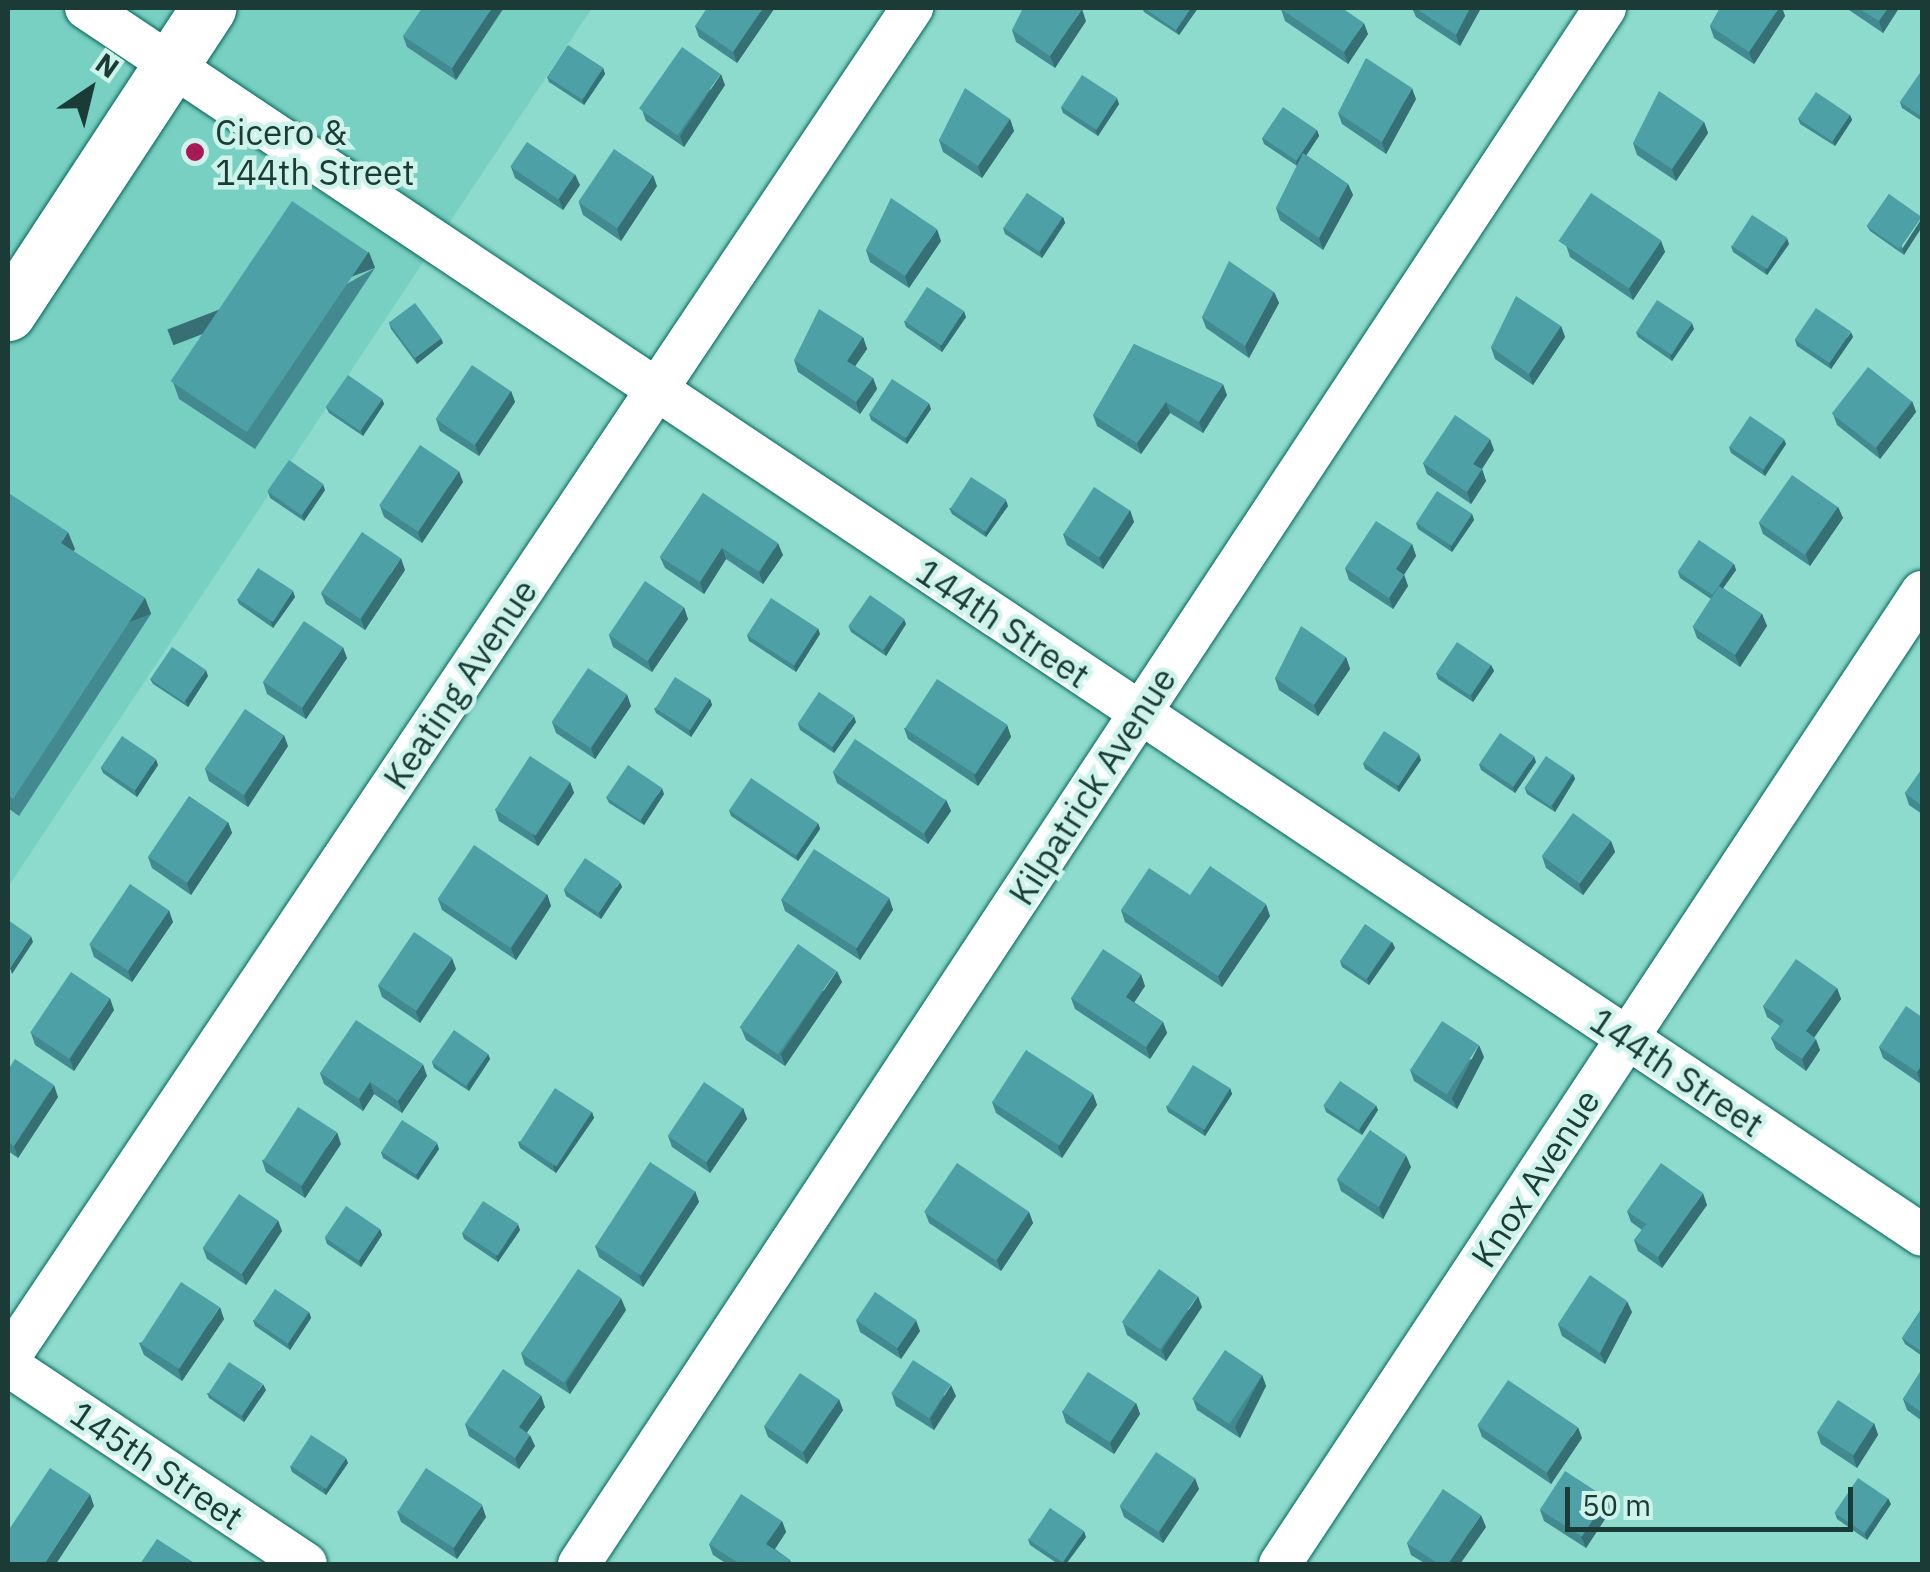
<!DOCTYPE html>
<html>
<head>
<meta charset="utf-8">
<style>
  body { margin:0 }
  #map { position:relative; width:1930px; height:1572px; overflow:hidden; background:#8cdbcd; font-family:"IBM Plex Sans",sans-serif }
  div>[style] { position:absolute }
  .built>* { inset:0; background:#77d0c1 }
  .roads { filter:drop-shadow(0 0 2px #026459) drop-shadow(0 0 2px #026459) }
  .minor>* { height:42px; margin:-21px; padding:0 21px; transform-origin:21px; border-radius:21px; background:#fff }
  .primary>* { height:55px; margin:-27.5px; padding:0 27.5px; transform-origin:27.5px; border-radius:27.5px; background:#fff }
  .wall>* { inset:0; background:#428a8f }
  .shaded-wall>* { inset:0; background:#367074; transform-origin:0 0 }
  .building>* { inset:0; background:#4da0a6; transform-origin:0 0 }
  .dots>* { width:28px; height:28px; translate:-50% -50%; box-sizing:border-box; border:5px solid #cef3eb; border-radius:50% }
  span { translate:-50% -50%; white-space:nowrap; text-align:center; line-height:1.15; -webkit-text-stroke:9px #cef3eb; paint-order:stroke }
  .poi-label { font-size:35px; color:#1a3b36 }
  .left { translate:0 -50%; text-align:left }
  .street-label { font-size:35px; color:#1a3b36 }
  .frame { position:absolute; inset:0; border:10px solid #1a3b36; pointer-events:none }
  .north { position:absolute; left:40px; top:40px; width:100px; height:100px; -webkit-text-stroke:8px #cef3eb; paint-order:stroke; rotate:35deg; font-size:28px; font-weight:700; line-height:40px; text-align:center; color:#1a3b36 }
  .north::after { content:''; display:block; margin:auto; width:35px; height:45px; background:#1a3b36; clip-path:polygon(50% 0,100% 100%,50% 72%,0 100%) }
  .scale { position:absolute; left:1565px; top:1487px; width:288px; height:45px; box-sizing:border-box; border:5px solid #1a3b36; border-top:0; padding-left:12px; font-size:30px; line-height:35px; white-space:nowrap; color:#1a3b36; -webkit-text-stroke:8px #cef3eb; paint-order:stroke }
</style>
</head>
<body>
<div id="map">
  <div class="built">
    <div style="clip-path:polygon(8px 8px,592px 8px,8px 887px)"></div>
  </div>
  <div class="roads">
    <div class="minor">
      <div style="left:86px;top:8px;width:2208px;rotate:33.75deg"></div>
      <div style="left:8px;top:1359px;width:1626px;rotate:-56.21deg"></div>
      <div style="left:8px;top:1365px;width:358px;rotate:33.7deg"></div>
      <div style="left:579px;top:1564px;width:1864px;rotate:-56.6deg"></div>
      <div style="left:1280px;top:1564px;width:1165px;rotate:-56.56deg"></div>
    </div>
    <div class="primary">
      <div style="left:8px;top:313px;width:365px;rotate:-56.7deg"></div>
    </div>
  </div>
  <div class="wall">
    <div style="clip-path:polygon(504px 8px,456px 80px,407px 47px,403px 36px)"></div>
    <div style="clip-path:polygon(1142px 8px,1198px 8px,1179px 35px,1144px 12px)"></div>
    <div style="clip-path:polygon(1412px 8px,1481px 8px,1460px 46px,1416px 17px)"></div>
    <div style="clip-path:polygon(1720px 8px,1782px 8px,1785px 16px,1754px 64px,1714px 38px,1710px 26px)"></div>
    <div style="clip-path:polygon(1846px 8px,1899px 8px,1883px 33px)"></div>
    <div style="clip-path:polygon(774px 9px,737px 63px,699px 37px,695px 26px)"></div>
    <div style="clip-path:polygon(1281px 9px,1368px 34px,1348px 64px,1285px 21px)"></div>
    <div style="clip-path:polygon(1086px 21px,1055px 68px,1016px 42px,1012px 30px)"></div>
    <div style="clip-path:polygon(603px 68px,605px 74px,584px 105px,549px 82px,547px 77px)"></div>
    <div style="clip-path:polygon(1922px 71px,1922px 121px,1902px 108px,1900px 102px)"></div>
    <div style="clip-path:polygon(725px 85px,684px 147px,646px 121px,642px 110px)"></div>
    <div style="clip-path:polygon(1416px 99px,1386px 154px,1342px 124px,1338px 113px)"></div>
    <div style="clip-path:polygon(1119px 104px,1098px 136px,1063px 113px,1061px 107px)"></div>
    <div style="clip-path:polygon(1850px 115px,1852px 120px,1835px 146px,1800px 124px,1798px 118px)"></div>
    <div style="clip-path:polygon(1010px 119px,1014px 131px,982px 178px,943px 152px,939px 140px)"></div>
    <div style="clip-path:polygon(1704px 122px,1708px 133px,1676px 181px,1637px 155px,1633px 143px)"></div>
    <div style="clip-path:polygon(1317px 130px,1319px 136px,1306px 155px,1348px 184px,1353px 195px,1323px 250px,1280px 220px,1276px 208px,1297px 166px,1264px 144px,1262px 138px)"></div>
    <div style="clip-path:polygon(511px 167px,580px 185px,563px 210px,515px 178px)"></div>
    <div style="clip-path:polygon(657px 186px,621px 241px,583px 215px,579px 203px)"></div>
    <div style="clip-path:polygon(1889px 194px,1904px 255px,1870px 231px,1867px 226px)"></div>
    <div style="clip-path:polygon(1063px 217px,1065px 223px,1042px 258px,1005px 234px,1003px 228px)"></div>
    <div style="clip-path:polygon(941px 241px,909px 288px,870px 262px,866px 250px)"></div>
    <div style="clip-path:polygon(1661px 241px,1665px 252px,1633px 300px,1570px 257px,1566px 245px)"></div>
    <div style="clip-path:polygon(1789px 244px,1767px 275px,1733px 252px,1731px 246px)"></div>
    <div style="clip-path:polygon(375px 268px,255px 449px,179px 399px,173px 382px)"></div>
    <div style="clip-path:polygon(1274px 292px,1279px 303px,1249px 358px,1206px 328px,1202px 317px)"></div>
    <div style="clip-path:polygon(966px 317px,942px 352px,906px 327px,904px 321px)"></div>
    <div style="clip-path:polygon(389px 323px,443px 343px,417px 364px,391px 329px)"></div>
    <div style="clip-path:polygon(1561px 326px,1565px 337px,1533px 385px,1495px 359px,1491px 347px)"></div>
    <div style="clip-path:polygon(1694px 329px,1672px 361px,1638px 337px,1636px 332px)"></div>
    <div style="clip-path:polygon(863px 337px,867px 349px,855px 366px,873px 378px,877px 389px,860px 414px,798px 372px,794px 360px)"></div>
    <div style="clip-path:polygon(1853px 337px,1831px 369px,1797px 346px,1795px 340px)"></div>
    <div style="clip-path:polygon(1134px 344px,1227px 395px,1203px 433px,1170px 413px,1141px 454px,1097px 426px,1093px 415px)"></div>
    <div style="clip-path:polygon(511px 391px,515px 402px,479px 456px,440px 431px,436px 419px)"></div>
    <div style="clip-path:polygon(382px 399px,384px 404px,363px 436px,329px 413px,326px 407px)"></div>
    <div style="clip-path:polygon(1912px 401px,1916px 412px,1880px 459px,1837px 425px,1833px 414px)"></div>
    <div style="clip-path:polygon(931px 409px,907px 444px,871px 420px,869px 414px)"></div>
    <div style="clip-path:polygon(1786px 444px,1765px 476px,1731px 453px,1729px 447px)"></div>
    <div style="clip-path:polygon(1494px 450px,1482px 469px,1486px 481px,1471px 504px,1427px 474px,1423px 463px)"></div>
    <div style="clip-path:polygon(463px 482px,422px 543px,384px 517px,380px 506px)"></div>
    <div style="clip-path:polygon(325px 490px,304px 521px,270px 498px,268px 492px)"></div>
    <div style="clip-path:polygon(703px 493px,783px 555px,763px 584px,726px 559px,704px 594px,665px 568px,660px 557px)"></div>
    <div style="clip-path:polygon(8px 498px,75px 549px,73px 551px,145px 598px,151px 614px,19px 816px,8px 808px)"></div>
    <div style="clip-path:polygon(1008px 506px,986px 537px,952px 514px,949px 508px)"></div>
    <div style="clip-path:polygon(1838px 507px,1843px 518px,1810px 566px,1763px 534px,1759px 523px)"></div>
    <div style="clip-path:polygon(1130px 510px,1134px 522px,1103px 569px,1067px 545px,1063px 534px)"></div>
    <div style="clip-path:polygon(1472px 514px,1474px 520px,1452px 552px,1418px 529px,1416px 523px)"></div>
    <div style="clip-path:polygon(1412px 544px,1416px 556px,1404px 574px,1408px 586px,1393px 609px,1349px 580px,1345px 568px)"></div>
    <div style="clip-path:polygon(1734px 564px,1736px 570px,1723px 588px,1762px 614px,1767px 626px,1740px 667px,1697px 638px,1693px 627px,1711px 599px,1680px 578px,1678px 572px)"></div>
    <div style="clip-path:polygon(405px 570px,365px 630px,326px 604px,321px 593px)"></div>
    <div style="clip-path:polygon(295px 597px,273px 628px,239px 604px,237px 599px)"></div>
    <div style="clip-path:polygon(688px 619px,652px 672px,613px 647px,609px 635px)"></div>
    <div style="clip-path:polygon(906px 624px,886px 656px,851px 632px,849px 627px)"></div>
    <div style="clip-path:polygon(820px 634px,796px 672px,749px 641px,747px 635px)"></div>
    <div style="clip-path:polygon(1346px 657px,1350px 669px,1318px 716px,1279px 690px,1275px 678px)"></div>
    <div style="clip-path:polygon(347px 658px,306px 719px,267px 694px,263px 682px)"></div>
    <div style="clip-path:polygon(1491px 665px,1494px 671px,1473px 702px,1438px 679px,1436px 673px)"></div>
    <div style="clip-path:polygon(208px 676px,188px 707px,153px 684px,150px 679px)"></div>
    <div style="clip-path:polygon(710px 699px,712px 705px,691px 737px,656px 713px,654px 708px)"></div>
    <div style="clip-path:polygon(631px 706px,595px 759px,556px 733px,552px 722px)"></div>
    <div style="clip-path:polygon(856px 722px,834px 753px,800px 730px,798px 724px)"></div>
    <div style="clip-path:polygon(1007px 725px,1011px 737px,978px 786px,908px 739px,904px 728px)"></div>
    <div style="clip-path:polygon(288px 746px,248px 807px,209px 781px,205px 769px)"></div>
    <div style="clip-path:polygon(1421px 760px,1399px 792px,1365px 769px,1363px 763px)"></div>
    <div style="clip-path:polygon(1536px 762px,1515px 793px,1481px 770px,1479px 764px)"></div>
    <div style="clip-path:polygon(158px 765px,137px 797px,103px 773px,101px 768px)"></div>
    <div style="clip-path:polygon(1922px 769px,1922px 814px,1909px 805px,1905px 793px)"></div>
    <div style="clip-path:polygon(833px 772px,946px 800px,951px 811px,928px 844px,837px 783px)"></div>
    <div style="clip-path:polygon(1573px 774px,1575px 779px,1555px 812px,1527px 794px,1525px 789px)"></div>
    <div style="clip-path:polygon(570px 782px,574px 793px,538px 846px,499px 821px,495px 809px)"></div>
    <div style="clip-path:polygon(664px 794px,644px 825px,609px 803px,606px 797px)"></div>
    <div style="clip-path:polygon(729px 810px,818px 823px,820px 829px,798px 861px,731px 816px)"></div>
    <div style="clip-path:polygon(228px 822px,232px 833px,191px 895px,152px 868px,148px 857px)"></div>
    <div style="clip-path:polygon(1611px 841px,1615px 852px,1583px 895px,1546px 868px,1542px 856px)"></div>
    <div style="clip-path:polygon(622px 887px,601px 919px,566px 896px,564px 890px)"></div>
    <div style="clip-path:polygon(547px 894px,551px 906px,516px 960px,442px 910px,438px 899px)"></div>
    <div style="clip-path:polygon(1190px 895px,1270px 916px,1222px 987px,1125px 922px,1121px 910px)"></div>
    <div style="clip-path:polygon(889px 898px,893px 910px,860px 960px,785px 911px,781px 899px)"></div>
    <div style="clip-path:polygon(173px 922px,132px 982px,94px 957px,90px 945px)"></div>
    <div style="clip-path:polygon(1392px 942px,1395px 948px,1369px 985px,1342px 967px,1340px 961px)"></div>
    <div style="clip-path:polygon(456px 969px,420px 1023px,382px 997px,378px 985px)"></div>
    <div style="clip-path:polygon(842px 982px,785px 1066px,746px 1040px,741px 1028px)"></div>
    <div style="clip-path:polygon(1145px 986px,1134px 1002px,1163px 1022px,1167px 1033px,1150px 1059px,1075px 1009px,1071px 998px)"></div>
    <div style="clip-path:polygon(1837px 988px,1841px 999px,1814px 1038px,1820px 1050px,1806px 1071px,1776px 1049px,1771px 1038px,1780px 1026px,1767px 1017px,1763px 1006px)"></div>
    <div style="clip-path:polygon(114px 1010px,74px 1071px,35px 1045px,31px 1033px)"></div>
    <div style="clip-path:polygon(1922px 1017px,1922px 1082px,1921px 1084px,1883px 1058px,1879px 1047px)"></div>
    <div style="clip-path:polygon(488px 1054px,490px 1059px,469px 1091px,434px 1068px,432px 1062px)"></div>
    <div style="clip-path:polygon(1484px 1057px,1457px 1109px,1414px 1081px,1410px 1070px)"></div>
    <div style="clip-path:polygon(8px 1070px,58px 1097px,18px 1158px,8px 1151px)"></div>
    <div style="clip-path:polygon(320px 1073px,427px 1076px,402px 1113px,374px 1094px,363px 1111px,324px 1084px)"></div>
    <div style="clip-path:polygon(1230px 1088px,1232px 1094px,1205px 1136px,1168px 1112px,1166px 1106px)"></div>
    <div style="clip-path:polygon(1093px 1094px,1097px 1105px,1062px 1158px,996px 1113px,992px 1102px)"></div>
    <div style="clip-path:polygon(1324px 1106px,1378px 1110px,1362px 1135px,1326px 1112px)"></div>
    <div style="clip-path:polygon(743px 1108px,747px 1119px,710px 1173px,672px 1147px,668px 1136px)"></div>
    <div style="clip-path:polygon(592px 1112px,594px 1118px,556px 1173px,520px 1148px,518px 1142px)"></div>
    <div style="clip-path:polygon(341px 1144px,305px 1198px,266px 1172px,262px 1160px)"></div>
    <div style="clip-path:polygon(439px 1149px,418px 1180px,383px 1158px,381px 1152px)"></div>
    <div style="clip-path:polygon(1411px 1167px,1383px 1219px,1341px 1191px,1337px 1179px)"></div>
    <div style="clip-path:polygon(695px 1191px,699px 1202px,643px 1287px,599px 1257px,595px 1246px)"></div>
    <div style="clip-path:polygon(1707px 1205px,1662px 1268px,1638px 1251px,1634px 1240px,1642px 1230px,1631px 1222px,1627px 1211px)"></div>
    <div style="clip-path:polygon(925px 1212px,1029px 1212px,1033px 1223px,1001px 1271px,929px 1223px)"></div>
    <div style="clip-path:polygon(380px 1229px,382px 1235px,361px 1267px,327px 1244px,325px 1238px)"></div>
    <div style="clip-path:polygon(520px 1230px,498px 1262px,464px 1239px,462px 1233px)"></div>
    <div style="clip-path:polygon(282px 1231px,246px 1285px,207px 1259px,203px 1248px)"></div>
    <div style="clip-path:polygon(1202px 1307px,1166px 1361px,1127px 1335px,1123px 1323px)"></div>
    <div style="clip-path:polygon(1922px 1308px,1922px 1356px,1905px 1344px,1902px 1338px)"></div>
    <div style="clip-path:polygon(626px 1310px,570px 1394px,525px 1365px,521px 1353px)"></div>
    <div style="clip-path:polygon(309px 1312px,311px 1318px,290px 1350px,255px 1326px,253px 1320px)"></div>
    <div style="clip-path:polygon(1632px 1312px,1605px 1364px,1562px 1336px,1558px 1324px)"></div>
    <div style="clip-path:polygon(224px 1319px,182px 1381px,144px 1355px,139px 1343px)"></div>
    <div style="clip-path:polygon(856px 1320px,920px 1331px,901px 1359px,860px 1332px)"></div>
    <div style="clip-path:polygon(1922px 1369px,1922px 1421px,1907px 1410px,1903px 1399px)"></div>
    <div style="clip-path:polygon(1262px 1375px,1266px 1386px,1240px 1438px,1197px 1410px,1193px 1399px)"></div>
    <div style="clip-path:polygon(266px 1390px,244px 1422px,209px 1398px,207px 1393px)"></div>
    <div style="clip-path:polygon(892px 1394px,956px 1396px,934px 1430px,896px 1406px)"></div>
    <div style="clip-path:polygon(1136px 1403px,1140px 1414px,1114px 1454px,1066px 1423px,1062px 1411px)"></div>
    <div style="clip-path:polygon(545px 1407px,527px 1432px,535px 1446px,519px 1469px,469px 1436px,465px 1424px)"></div>
    <div style="clip-path:polygon(843px 1410px,807px 1464px,768px 1437px,764px 1426px)"></div>
    <div style="clip-path:polygon(1874px 1423px,1878px 1435px,1857px 1468px,1821px 1444px,1817px 1432px)"></div>
    <div style="clip-path:polygon(1478px 1426px,1582px 1438px,1551px 1484px,1482px 1437px)"></div>
    <div style="clip-path:polygon(348px 1463px,326px 1495px,292px 1472px,290px 1466px)"></div>
    <div style="clip-path:polygon(1199px 1489px,1163px 1543px,1124px 1517px,1120px 1506px)"></div>
    <div style="clip-path:polygon(1891px 1504px,1867px 1540px,1837px 1519px,1835px 1513px)"></div>
    <div style="clip-path:polygon(1540px 1510px,1611px 1510px,1586px 1548px,1544px 1521px)"></div>
    <div style="clip-path:polygon(397px 1511px,486px 1517px,457px 1559px,401px 1522px)"></div>
    <div style="clip-path:polygon(782px 1521px,786px 1532px,775px 1549px,790px 1560px,792px 1564px,727px 1564px,713px 1555px,709px 1544px)"></div>
    <div style="clip-path:polygon(1486px 1527px,1460px 1564px,1426px 1564px,1411px 1555px,1407px 1543px)"></div>
    <div style="clip-path:polygon(1086px 1537px,1066px 1564px,1058px 1564px,1030px 1545px,1028px 1539px)"></div>
  </div>
  <div class="shaded-wall">
    <div style="clip-path:polygon(492px 8px,503px 8px,456px 80px,452px 68px)"></div>
    <div style="clip-path:polygon(763px 8px,773px 8px,774px 9px,737px 63px,733px 52px)"></div>
    <div style="clip-path:polygon(1191px 8px,1198px 8px,1179px 35px,1176px 30px)"></div>
    <div style="clip-path:polygon(1470px 8px,1481px 8px,1460px 46px,1456px 35px)"></div>
    <div style="clip-path:polygon(1779px 8px,1782px 8px,1785px 16px,1754px 64px,1749px 52px)"></div>
    <div style="clip-path:polygon(1888px 8px,1899px 8px,1883px 33px,1879px 21px)"></div>
    <div style="clip-path:polygon(1082px 9px,1086px 21px,1055px 68px,1050px 56px)"></div>
    <div style="clip-path:polygon(1364px 23px,1368px 34px,1348px 64px,1344px 52px)"></div>
    <div style="clip-path:polygon(603px 68px,605px 74px,584px 105px,582px 100px)"></div>
    <div style="clip-path:polygon(721px 74px,725px 85px,684px 147px,680px 136px)"></div>
    <div style="clip-path:polygon(1412px 88px,1416px 99px,1386px 154px,1382px 142px)"></div>
    <div style="clip-path:polygon(1117px 98px,1119px 104px,1098px 136px,1095px 130px)"></div>
    <div style="clip-path:polygon(1850px 115px,1852px 120px,1835px 146px,1833px 141px)"></div>
    <div style="clip-path:polygon(1010px 119px,1014px 131px,982px 178px,978px 166px)"></div>
    <div style="clip-path:polygon(1704px 122px,1708px 133px,1676px 181px,1672px 169px)"></div>
    <div style="clip-path:polygon(1317px 130px,1319px 136px,1298px 168px,1296px 162px)"></div>
    <div style="clip-path:polygon(575px 174px,580px 185px,563px 210px,559px 199px)"></div>
    <div style="clip-path:polygon(653px 175px,657px 186px,621px 241px,617px 229px)"></div>
    <div style="clip-path:polygon(1348px 184px,1353px 195px,1323px 250px,1319px 238px)"></div>
    <div style="clip-path:polygon(1063px 217px,1065px 223px,1042px 258px,1040px 252px)"></div>
    <div style="clip-path:polygon(1922px 218px,1922px 227px,1904px 255px,1902px 249px)"></div>
    <div style="clip-path:polygon(937px 229px,941px 241px,909px 288px,905px 276px)"></div>
    <div style="clip-path:polygon(1787px 238px,1789px 244px,1767px 275px,1765px 270px)"></div>
    <div style="clip-path:polygon(1661px 241px,1665px 252px,1633px 300px,1629px 288px)"></div>
    <div style="left:369px;top:252px;width:17px;height:216px;rotate:69deg"></div>
    <div style="clip-path:polygon(1274px 292px,1279px 303px,1249px 358px,1245px 346px)"></div>
    <div style="clip-path:polygon(964px 311px,966px 317px,942px 352px,940px 346px)"></div>
    <div style="clip-path:polygon(1692px 323px,1694px 329px,1672px 361px,1670px 355px)"></div>
    <div style="clip-path:polygon(1561px 326px,1565px 337px,1533px 385px,1529px 374px)"></div>
    <div style="clip-path:polygon(1851px 332px,1853px 337px,1831px 369px,1829px 363px)"></div>
    <div style="clip-path:polygon(863px 337px,867px 349px,851px 372px,847px 361px)"></div>
    <div style="clip-path:polygon(441px 338px,443px 343px,417px 364px,415px 358px)"></div>
    <div style="clip-path:polygon(873px 378px,877px 389px,860px 414px,856px 402px)"></div>
    <div style="clip-path:polygon(1223px 384px,1227px 395px,1203px 433px,1199px 422px)"></div>
    <div style="clip-path:polygon(511px 391px,515px 402px,479px 456px,475px 445px)"></div>
    <div style="clip-path:polygon(382px 399px,384px 404px,363px 436px,361px 430px)"></div>
    <div style="clip-path:polygon(1912px 401px,1916px 412px,1880px 459px,1876px 447px)"></div>
    <div style="clip-path:polygon(1166px 402px,1170px 413px,1141px 454px,1137px 443px)"></div>
    <div style="clip-path:polygon(929px 403px,931px 409px,907px 444px,905px 438px)"></div>
    <div style="clip-path:polygon(1490px 439px,1494px 450px,1478px 475px,1473px 464px)"></div>
    <div style="clip-path:polygon(1784px 439px,1786px 444px,1765px 476px,1763px 471px)"></div>
    <div style="clip-path:polygon(1482px 469px,1486px 481px,1471px 504px,1467px 492px)"></div>
    <div style="clip-path:polygon(459px 471px,463px 482px,422px 543px,418px 532px)"></div>
    <div style="clip-path:polygon(323px 484px,325px 490px,304px 521px,302px 515px)"></div>
    <div style="clip-path:polygon(1006px 500px,1008px 506px,986px 537px,984px 531px)"></div>
    <div style="clip-path:polygon(1838px 507px,1843px 518px,1810px 566px,1806px 554px)"></div>
    <div style="clip-path:polygon(1130px 510px,1134px 522px,1103px 569px,1099px 557px)"></div>
    <div style="clip-path:polygon(1472px 514px,1474px 520px,1452px 552px,1450px 546px)"></div>
    <div style="clip-path:polygon(68px 532px,75px 549px,67px 560px,61px 543px)"></div>
    <div style="clip-path:polygon(778px 543px,783px 555px,763px 584px,759px 572px)"></div>
    <div style="clip-path:polygon(1412px 544px,1416px 556px,1400px 581px,1396px 569px)"></div>
    <div style="clip-path:polygon(722px 548px,726px 559px,704px 594px,700px 582px)"></div>
    <div style="clip-path:polygon(401px 558px,405px 570px,365px 630px,361px 619px)"></div>
    <div style="clip-path:polygon(1734px 564px,1736px 570px,1714px 601px,1712px 595px)"></div>
    <div style="clip-path:polygon(1404px 575px,1408px 586px,1393px 609px,1389px 598px)"></div>
    <div style="clip-path:polygon(293px 591px,295px 597px,273px 628px,271px 622px)"></div>
    <div style="left:145px;top:598px;width:17px;height:240px;rotate:69deg"></div>
    <div style="clip-path:polygon(684px 607px,688px 619px,652px 672px,648px 661px)"></div>
    <div style="clip-path:polygon(1762px 614px,1767px 626px,1740px 667px,1735px 655px)"></div>
    <div style="clip-path:polygon(904px 619px,906px 624px,886px 656px,884px 650px)"></div>
    <div style="clip-path:polygon(818px 628px,820px 634px,796px 672px,794px 666px)"></div>
    <div style="clip-path:polygon(343px 647px,347px 658px,306px 719px,302px 708px)"></div>
    <div style="clip-path:polygon(1346px 657px,1350px 669px,1318px 716px,1314px 705px)"></div>
    <div style="clip-path:polygon(1491px 665px,1494px 671px,1473px 702px,1471px 696px)"></div>
    <div style="clip-path:polygon(206px 670px,208px 676px,188px 707px,185px 701px)"></div>
    <div style="clip-path:polygon(627px 694px,631px 706px,595px 759px,591px 748px)"></div>
    <div style="clip-path:polygon(710px 699px,712px 705px,691px 737px,689px 731px)"></div>
    <div style="clip-path:polygon(854px 716px,856px 722px,834px 753px,832px 747px)"></div>
    <div style="clip-path:polygon(1007px 725px,1011px 737px,978px 786px,974px 774px)"></div>
    <div style="clip-path:polygon(284px 735px,288px 746px,248px 807px,244px 796px)"></div>
    <div style="clip-path:polygon(1419px 754px,1421px 760px,1399px 792px,1397px 786px)"></div>
    <div style="clip-path:polygon(1534px 756px,1536px 762px,1515px 793px,1513px 788px)"></div>
    <div style="clip-path:polygon(156px 759px,158px 765px,137px 797px,135px 791px)"></div>
    <div style="clip-path:polygon(1573px 774px,1575px 779px,1555px 812px,1552px 806px)"></div>
    <div style="clip-path:polygon(570px 782px,574px 793px,538px 846px,533px 835px)"></div>
    <div style="clip-path:polygon(662px 788px,664px 794px,644px 825px,641px 820px)"></div>
    <div style="clip-path:polygon(946px 800px,951px 811px,928px 844px,924px 832px)"></div>
    <div style="clip-path:polygon(228px 822px,232px 833px,191px 895px,187px 883px)"></div>
    <div style="clip-path:polygon(818px 823px,820px 829px,798px 861px,796px 856px)"></div>
    <div style="clip-path:polygon(1611px 841px,1615px 852px,1583px 895px,1579px 884px)"></div>
    <div style="clip-path:polygon(620px 882px,622px 887px,601px 919px,599px 913px)"></div>
    <div style="clip-path:polygon(547px 894px,551px 906px,516px 960px,511px 948px)"></div>
    <div style="clip-path:polygon(889px 898px,893px 910px,860px 960px,856px 948px)"></div>
    <div style="clip-path:polygon(1266px 904px,1270px 916px,1222px 987px,1218px 976px)"></div>
    <div style="clip-path:polygon(169px 910px,173px 922px,132px 982px,128px 971px)"></div>
    <div style="clip-path:polygon(31px 936px,33px 942px,12px 974px,10px 968px)"></div>
    <div style="clip-path:polygon(1392px 942px,1395px 948px,1369px 985px,1367px 979px)"></div>
    <div style="clip-path:polygon(452px 958px,456px 969px,420px 1023px,416px 1012px)"></div>
    <div style="clip-path:polygon(837px 971px,842px 982px,785px 1066px,781px 1054px)"></div>
    <div style="clip-path:polygon(1141px 974px,1145px 986px,1130px 1009px,1126px 997px)"></div>
    <div style="clip-path:polygon(1837px 988px,1841px 999px,1810px 1043px,1806px 1031px)"></div>
    <div style="clip-path:polygon(110px 998px,114px 1010px,74px 1071px,70px 1059px)"></div>
    <div style="clip-path:polygon(1163px 1022px,1167px 1033px,1150px 1059px,1146px 1047px)"></div>
    <div style="clip-path:polygon(1816px 1039px,1820px 1050px,1806px 1071px,1802px 1059px)"></div>
    <div style="clip-path:polygon(1479px 1045px,1484px 1057px,1457px 1109px,1452px 1098px)"></div>
    <div style="clip-path:polygon(488px 1054px,490px 1059px,469px 1091px,467px 1086px)"></div>
    <div style="clip-path:polygon(423px 1064px,427px 1076px,402px 1113px,398px 1101px)"></div>
    <div style="clip-path:polygon(1922px 1065px,1922px 1082px,1921px 1084px,1917px 1072px)"></div>
    <div style="clip-path:polygon(370px 1082px,374px 1094px,363px 1111px,359px 1099px)"></div>
    <div style="clip-path:polygon(54px 1085px,58px 1097px,18px 1158px,14px 1146px)"></div>
    <div style="clip-path:polygon(1230px 1088px,1232px 1094px,1205px 1136px,1203px 1130px)"></div>
    <div style="clip-path:polygon(1093px 1094px,1097px 1105px,1062px 1158px,1058px 1146px)"></div>
    <div style="clip-path:polygon(1376px 1105px,1378px 1110px,1362px 1135px,1359px 1129px)"></div>
    <div style="clip-path:polygon(743px 1108px,747px 1119px,710px 1173px,706px 1162px)"></div>
    <div style="clip-path:polygon(592px 1112px,594px 1118px,556px 1173px,553px 1167px)"></div>
    <div style="clip-path:polygon(337px 1132px,341px 1144px,305px 1198px,301px 1186px)"></div>
    <div style="clip-path:polygon(437px 1143px,439px 1149px,418px 1180px,416px 1175px)"></div>
    <div style="clip-path:polygon(1406px 1155px,1411px 1167px,1383px 1219px,1379px 1207px)"></div>
    <div style="clip-path:polygon(695px 1191px,699px 1202px,643px 1287px,639px 1275px)"></div>
    <div style="clip-path:polygon(1703px 1193px,1707px 1205px,1662px 1268px,1658px 1257px)"></div>
    <div style="clip-path:polygon(1029px 1212px,1033px 1223px,1001px 1271px,997px 1260px)"></div>
    <div style="clip-path:polygon(278px 1220px,282px 1231px,246px 1285px,242px 1273px)"></div>
    <div style="clip-path:polygon(518px 1224px,520px 1230px,498px 1262px,496px 1256px)"></div>
    <div style="clip-path:polygon(380px 1229px,382px 1235px,361px 1267px,359px 1261px)"></div>
    <div style="clip-path:polygon(1198px 1296px,1202px 1307px,1166px 1361px,1162px 1350px)"></div>
    <div style="clip-path:polygon(621px 1298px,626px 1310px,570px 1394px,566px 1383px)"></div>
    <div style="clip-path:polygon(1627px 1301px,1632px 1312px,1605px 1364px,1600px 1353px)"></div>
    <div style="clip-path:polygon(220px 1307px,224px 1319px,182px 1381px,178px 1369px)"></div>
    <div style="clip-path:polygon(309px 1312px,311px 1318px,290px 1350px,288px 1344px)"></div>
    <div style="clip-path:polygon(916px 1320px,920px 1331px,901px 1359px,897px 1348px)"></div>
    <div style="clip-path:polygon(1262px 1375px,1266px 1386px,1240px 1438px,1235px 1427px)"></div>
    <div style="clip-path:polygon(263px 1384px,266px 1390px,244px 1422px,242px 1416px)"></div>
    <div style="clip-path:polygon(951px 1385px,956px 1396px,934px 1430px,930px 1419px)"></div>
    <div style="clip-path:polygon(541px 1395px,545px 1407px,523px 1438px,519px 1427px)"></div>
    <div style="clip-path:polygon(839px 1399px,843px 1410px,807px 1464px,803px 1452px)"></div>
    <div style="clip-path:polygon(1136px 1403px,1140px 1414px,1114px 1454px,1110px 1443px)"></div>
    <div style="clip-path:polygon(1874px 1423px,1878px 1435px,1857px 1468px,1853px 1456px)"></div>
    <div style="clip-path:polygon(1578px 1427px,1582px 1438px,1551px 1484px,1547px 1473px)"></div>
    <div style="clip-path:polygon(530px 1435px,535px 1446px,519px 1469px,515px 1458px)"></div>
    <div style="clip-path:polygon(346px 1458px,348px 1463px,326px 1495px,324px 1489px)"></div>
    <div style="clip-path:polygon(1195px 1478px,1199px 1489px,1163px 1543px,1159px 1532px)"></div>
    <div style="clip-path:polygon(90px 1494px,94px 1506px,56px 1564px,44px 1564px)"></div>
    <div style="clip-path:polygon(1607px 1498px,1611px 1510px,1586px 1548px,1581px 1537px)"></div>
    <div style="clip-path:polygon(1888px 1498px,1891px 1504px,1867px 1540px,1865px 1534px)"></div>
    <div style="clip-path:polygon(482px 1505px,486px 1517px,457px 1559px,453px 1548px)"></div>
    <div style="clip-path:polygon(1481px 1515px,1486px 1527px,1460px 1564px,1448px 1564px)"></div>
    <div style="clip-path:polygon(782px 1521px,786px 1532px,771px 1555px,766px 1544px)"></div>
    <div style="clip-path:polygon(1084px 1531px,1086px 1537px,1066px 1564px,1062px 1564px,1062px 1563px)"></div>
  </div>
  <div class="building">
    <div style="clip-path:polygon(422px 8px,492px 8px,452px 68px,403px 36px)"></div>
    <div style="clip-path:polygon(707px 8px,763px 8px,733px 52px,695px 26px)"></div>
    <div style="clip-path:polygon(1023px 8px,1080px 8px,1082px 9px,1050px 56px,1012px 30px)"></div>
    <div style="clip-path:polygon(1144px 8px,1191px 8px,1176px 30px)"></div>
    <div style="clip-path:polygon(1282px 8px,1342px 8px,1364px 23px,1344px 52px,1281px 9px)"></div>
    <div style="clip-path:polygon(1415px 8px,1470px 8px,1456px 35px)"></div>
    <div style="clip-path:polygon(1720px 8px,1779px 8px,1749px 52px,1710px 26px)"></div>
    <div style="clip-path:polygon(1858px 8px,1888px 8px,1879px 21px)"></div>
    <div style="left:568px;top:45px;width:42px;height:38px;rotate:33deg"></div>
    <div style="left:682px;top:47px;width:47px;height:75px;rotate:35deg"></div>
    <div style="clip-path:polygon(1366px 58px,1412px 88px,1382px 142px,1338px 113px)"></div>
    <div style="clip-path:polygon(1922px 70px,1922px 117px,1900px 102px)"></div>
    <div style="left:1082px;top:75px;width:42px;height:38px;rotate:33deg"></div>
    <div style="clip-path:polygon(965px 88px,1010px 119px,978px 166px,939px 140px)"></div>
    <div style="clip-path:polygon(1659px 91px,1704px 122px,1672px 169px,1633px 143px)"></div>
    <div style="left:1816px;top:92px;width:41px;height:32px;rotate:34deg"></div>
    <div style="left:1283px;top:107px;width:41px;height:37px;rotate:34deg"></div>
    <div style="left:527px;top:142px;width:58px;height:30px;rotate:34deg"></div>
    <div style="left:614px;top:149px;width:47px;height:64px;rotate:34deg"></div>
    <div style="clip-path:polygon(1303px 153px,1348px 184px,1319px 238px,1276px 208px)"></div>
    <div style="left:1027px;top:193px;width:43px;height:42px;rotate:34deg"></div>
    <div style="left:1591px;top:193px;width:85px;height:58px;rotate:34deg"></div>
    <div style="left:1889px;top:194px;width:40px;height:39px;rotate:35deg"></div>
    <div style="clip-path:polygon(891px 198px,937px 229px,905px 276px,866px 250px)"></div>
    <div style="left:292px;top:201px;width:92px;height:217px;rotate:34deg"></div>
    <div style="left:1752px;top:215px;width:42px;height:37px;rotate:33deg"></div>
    <div style="clip-path:polygon(1229px 261px,1274px 292px,1245px 346px,1202px 317px)"></div>
    <div style="left:927px;top:287px;width:44px;height:41px;rotate:33deg"></div>
    <div style="clip-path:polygon(1516px 296px,1561px 326px,1529px 374px,1491px 347px)"></div>
    <div style="left:1657px;top:300px;width:42px;height:38px;rotate:33deg"></div>
    <div style="left:415px;top:303px;width:44px;height:33px;rotate:53deg"></div>
    <div style="left:1816px;top:308px;width:42px;height:38px;rotate:34deg"></div>
    <div style="clip-path:polygon(819px 309px,863px 337px,847px 361px,873px 378px,856px 402px,794px 360px)"></div>
    <div style="clip-path:polygon(1134px 344px,1223px 384px,1199px 422px,1166px 402px,1137px 443px,1093px 415px)"></div>
    <div style="left:472px;top:365px;width:47px;height:65px;rotate:34deg"></div>
    <div style="left:1868px;top:367px;width:56px;height:59px;rotate:38deg"></div>
    <div style="left:348px;top:375px;width:42px;height:39px;rotate:35deg"></div>
    <div style="left:892px;top:379px;width:44px;height:42px;rotate:33deg"></div>
    <div style="clip-path:polygon(1455px 415px,1490px 439px,1473px 464px,1482px 469px,1467px 492px,1423px 463px)"></div>
    <div style="left:1750px;top:416px;width:41px;height:37px;rotate:34deg"></div>
    <div style="left:420px;top:445px;width:47px;height:73px;rotate:34deg"></div>
    <div style="left:289px;top:460px;width:42px;height:38px;rotate:35deg"></div>
    <div style="left:1792px;top:475px;width:56px;height:58px;rotate:35deg"></div>
    <div style="left:971px;top:477px;width:42px;height:38px;rotate:33deg"></div>
    <div style="left:1094px;top:487px;width:43px;height:56px;rotate:33deg"></div>
    <div style="left:1437px;top:491px;width:42px;height:38px;rotate:33deg"></div>
    <div style="clip-path:polygon(703px 493px,778px 543px,759px 572px,722px 548px,700px 582px,660px 557px)"></div>
    <div style="clip-path:polygon(10px 494px,68px 532px,61px 543px,145px 598px,13px 799px,8px 795px,8px 498px)"></div>
    <div style="clip-path:polygon(1376px 521px,1412px 544px,1396px 569px,1404px 575px,1389px 598px,1345px 568px)"></div>
    <div style="left:362px;top:532px;width:47px;height:73px;rotate:34deg"></div>
    <div style="left:1699px;top:540px;width:42px;height:38px;rotate:34deg"></div>
    <div style="left:258px;top:568px;width:42px;height:37px;rotate:33deg"></div>
    <div style="left:645px;top:581px;width:47px;height:65px;rotate:34deg"></div>
    <div style="left:1719px;top:586px;width:51px;height:49px;rotate:33deg"></div>
    <div style="left:870px;top:595px;width:42px;height:38px;rotate:35deg"></div>
    <div style="left:771px;top:598px;width:56px;height:44px;rotate:33deg"></div>
    <div style="left:304px;top:621px;width:47px;height:73px;rotate:34deg"></div>
    <div style="clip-path:polygon(1301px 626px,1346px 657px,1314px 705px,1275px 678px)"></div>
    <div style="left:1457px;top:642px;width:41px;height:37px;rotate:34deg"></div>
    <div style="left:172px;top:647px;width:41px;height:39px;rotate:34deg"></div>
    <div style="left:588px;top:668px;width:47px;height:65px;rotate:34deg"></div>
    <div style="left:675px;top:677px;width:41px;height:37px;rotate:32deg"></div>
    <div style="left:937px;top:679px;width:84px;height:59px;rotate:33deg"></div>
    <div style="left:819px;top:692px;width:42px;height:38px;rotate:34deg"></div>
    <div style="left:245px;top:709px;width:47px;height:72px;rotate:34deg"></div>
    <div style="left:1384px;top:731px;width:42px;height:38px;rotate:33deg"></div>
    <div style="left:1500px;top:733px;width:41px;height:37px;rotate:34deg"></div>
    <div style="left:122px;top:736px;width:41px;height:38px;rotate:34deg"></div>
    <div style="left:855px;top:739px;width:110px;height:40px;rotate:34deg"></div>
    <div style="left:530px;top:756px;width:48px;height:64px;rotate:33deg"></div>
    <div style="left:1546px;top:756px;width:32px;height:39px;rotate:34deg"></div>
    <div style="left:628px;top:765px;width:41px;height:39px;rotate:34deg"></div>
    <div style="clip-path:polygon(1922px 769px,1922px 806px,1905px 793px)"></div>
    <div style="left:751px;top:778px;width:81px;height:39px;rotate:34deg"></div>
    <div style="left:189px;top:796px;width:47px;height:73px;rotate:34deg"></div>
    <div style="left:1573px;top:813px;width:47px;height:53px;rotate:36deg"></div>
    <div style="left:474px;top:845px;width:88px;height:65px;rotate:34deg"></div>
    <div style="left:814px;top:849px;width:90px;height:60px;rotate:33deg"></div>
    <div style="left:585px;top:858px;width:42px;height:38px;rotate:34deg"></div>
    <div style="clip-path:polygon(1210px 866px,1266px 904px,1218px 976px,1121px 910px,1149px 868px,1190px 895px)"></div>
    <div style="left:130px;top:884px;width:47px;height:73px;rotate:34deg"></div>
    <div style="clip-path:polygon(8px 920px,31px 936px,10px 968px,8px 967px)"></div>
    <div style="left:1365px;top:924px;width:32px;height:45px;rotate:34deg"></div>
    <div style="left:414px;top:932px;width:46px;height:64px;rotate:34deg"></div>
    <div style="left:798px;top:944px;width:47px;height:102px;rotate:35deg"></div>
    <div style="clip-path:polygon(1103px 949px,1141px 974px,1126px 997px,1163px 1022px,1146px 1047px,1071px 998px)"></div>
    <div style="clip-path:polygon(1796px 959px,1837px 988px,1806px 1031px,1816px 1039px,1802px 1059px,1771px 1038px,1784px 1020px,1763px 1006px)"></div>
    <div style="left:71px;top:972px;width:47px;height:73px;rotate:34deg"></div>
    <div style="clip-path:polygon(1906px 1006px,1922px 1017px,1922px 1065px,1917px 1072px,1879px 1047px)"></div>
    <div style="clip-path:polygon(356px 1020px,423px 1064px,398px 1101px,370px 1082px,359px 1099px,320px 1073px)"></div>
    <div style="left:1442px;top:1021px;width:44px;height:59px;rotate:33deg"></div>
    <div style="left:454px;top:1030px;width:42px;height:39px;rotate:35deg"></div>
    <div style="left:1026px;top:1050px;width:80px;height:62px;rotate:33deg"></div>
    <div style="clip-path:polygon(15px 1059px,54px 1085px,14px 1146px,8px 1142px,8px 1070px)"></div>
    <div style="left:1193px;top:1065px;width:44px;height:49px;rotate:32deg"></div>
    <div style="left:1340px;top:1081px;width:43px;height:30px;rotate:34deg"></div>
    <div style="left:704px;top:1082px;width:47px;height:65px;rotate:34deg"></div>
    <div style="left:555px;top:1088px;width:44px;height:65px;rotate:33deg"></div>
    <div style="left:298px;top:1107px;width:46px;height:64px;rotate:33deg"></div>
    <div style="left:402px;top:1120px;width:42px;height:38px;rotate:33deg"></div>
    <div style="clip-path:polygon(1370px 1130px,1406px 1155px,1379px 1207px,1337px 1179px)"></div>
    <div style="left:650px;top:1162px;width:54px;height:100px;rotate:33deg"></div>
    <div style="left:957px;top:1163px;width:87px;height:59px;rotate:34deg"></div>
    <div style="clip-path:polygon(1661px 1163px,1703px 1193px,1658px 1257px,1634px 1240px,1646px 1224px,1627px 1211px)"></div>
    <div style="left:239px;top:1194px;width:47px;height:65px;rotate:34deg"></div>
    <div style="left:483px;top:1201px;width:42px;height:38px;rotate:33deg"></div>
    <div style="left:346px;top:1206px;width:41px;height:38px;rotate:34deg"></div>
    <div style="left:578px;top:1269px;width:52px;height:102px;rotate:34deg"></div>
    <div style="left:1159px;top:1269px;width:47px;height:65px;rotate:35deg"></div>
    <div style="clip-path:polygon(1590px 1275px,1627px 1301px,1600px 1353px,1558px 1324px)"></div>
    <div style="left:181px;top:1282px;width:46px;height:74px;rotate:33deg"></div>
    <div style="left:275px;top:1289px;width:41px;height:38px;rotate:34deg"></div>
    <div style="left:875px;top:1292px;width:50px;height:34px;rotate:34deg"></div>
    <div style="clip-path:polygon(1922px 1308px,1922px 1352px,1902px 1338px)"></div>
    <div style="left:1225px;top:1350px;width:45px;height:59px;rotate:34deg"></div>
    <div style="left:913px;top:1360px;width:45px;height:40px;rotate:33deg"></div>
    <div style="left:229px;top:1362px;width:40px;height:38px;rotate:33deg"></div>
    <div style="clip-path:polygon(503px 1369px,541px 1395px,519px 1427px,530px 1435px,515px 1458px,465px 1424px)"></div>
    <div style="clip-path:polygon(1922px 1369px,1922px 1413px,1903px 1399px)"></div>
    <div style="left:1088px;top:1372px;width:57px;height:47px;rotate:33deg"></div>
    <div style="left:800px;top:1373px;width:47px;height:64px;rotate:34deg"></div>
    <div style="left:1508px;top:1380px;width:84px;height:55px;rotate:34deg"></div>
    <div style="left:1838px;top:1400px;width:43px;height:38px;rotate:33deg"></div>
    <div style="left:311px;top:1435px;width:42px;height:37px;rotate:33deg"></div>
    <div style="left:1156px;top:1452px;width:47px;height:65px;rotate:34deg"></div>
    <div style="clip-path:polygon(50px 1468px,90px 1494px,44px 1564px,8px 1564px,8px 1531px)"></div>
    <div style="left:426px;top:1468px;width:67px;height:52px;rotate:33deg"></div>
    <div style="left:1565px;top:1471px;width:50px;height:46px;rotate:33deg"></div>
    <div style="left:1858px;top:1478px;width:36px;height:42px;rotate:34deg"></div>
    <div style="clip-path:polygon(1443px 1489px,1481px 1515px,1448px 1564px,1439px 1564px,1407px 1543px)"></div>
    <div style="clip-path:polygon(741px 1494px,782px 1521px,766px 1544px,790px 1560px,787px 1564px,740px 1564px,709px 1544px)"></div>
    <div style="left:1050px;top:1508px;width:41px;height:38px;rotate:34deg"></div>
    <div style="clip-path:polygon(157px 1539px,196px 1564px,140px 1564px)"></div>
  </div>
  <div class="dots">
    <div style="left:195px;top:152px;background:#a81957"></div>
  </div>
  <div class="poi-label">
    <span class="left" style="left:215px;top:152px">Cicero &amp;<br>144th Street</span>
  </div>
  <div class="street-label">
    <span style="left:1003px;top:623px;rotate:34deg">144th Street</span>
    <span style="left:460px;top:684px;rotate:-56deg">Keating Avenue</span>
    <span style="left:1092px;top:786px;rotate:-57deg">Kilpatrick Avenue</span>
    <span style="left:1677px;top:1072px;rotate:34deg">144th Street</span>
    <span style="left:1535px;top:1178px;rotate:-57deg">Knox Avenue</span>
    <span style="left:157px;top:1465px;rotate:34deg">145th Street</span>
  </div>
  <div class="frame"></div>
  <div class="north">N</div>
  <div class="scale">50 m</div>
</div>
</body>
</html>
